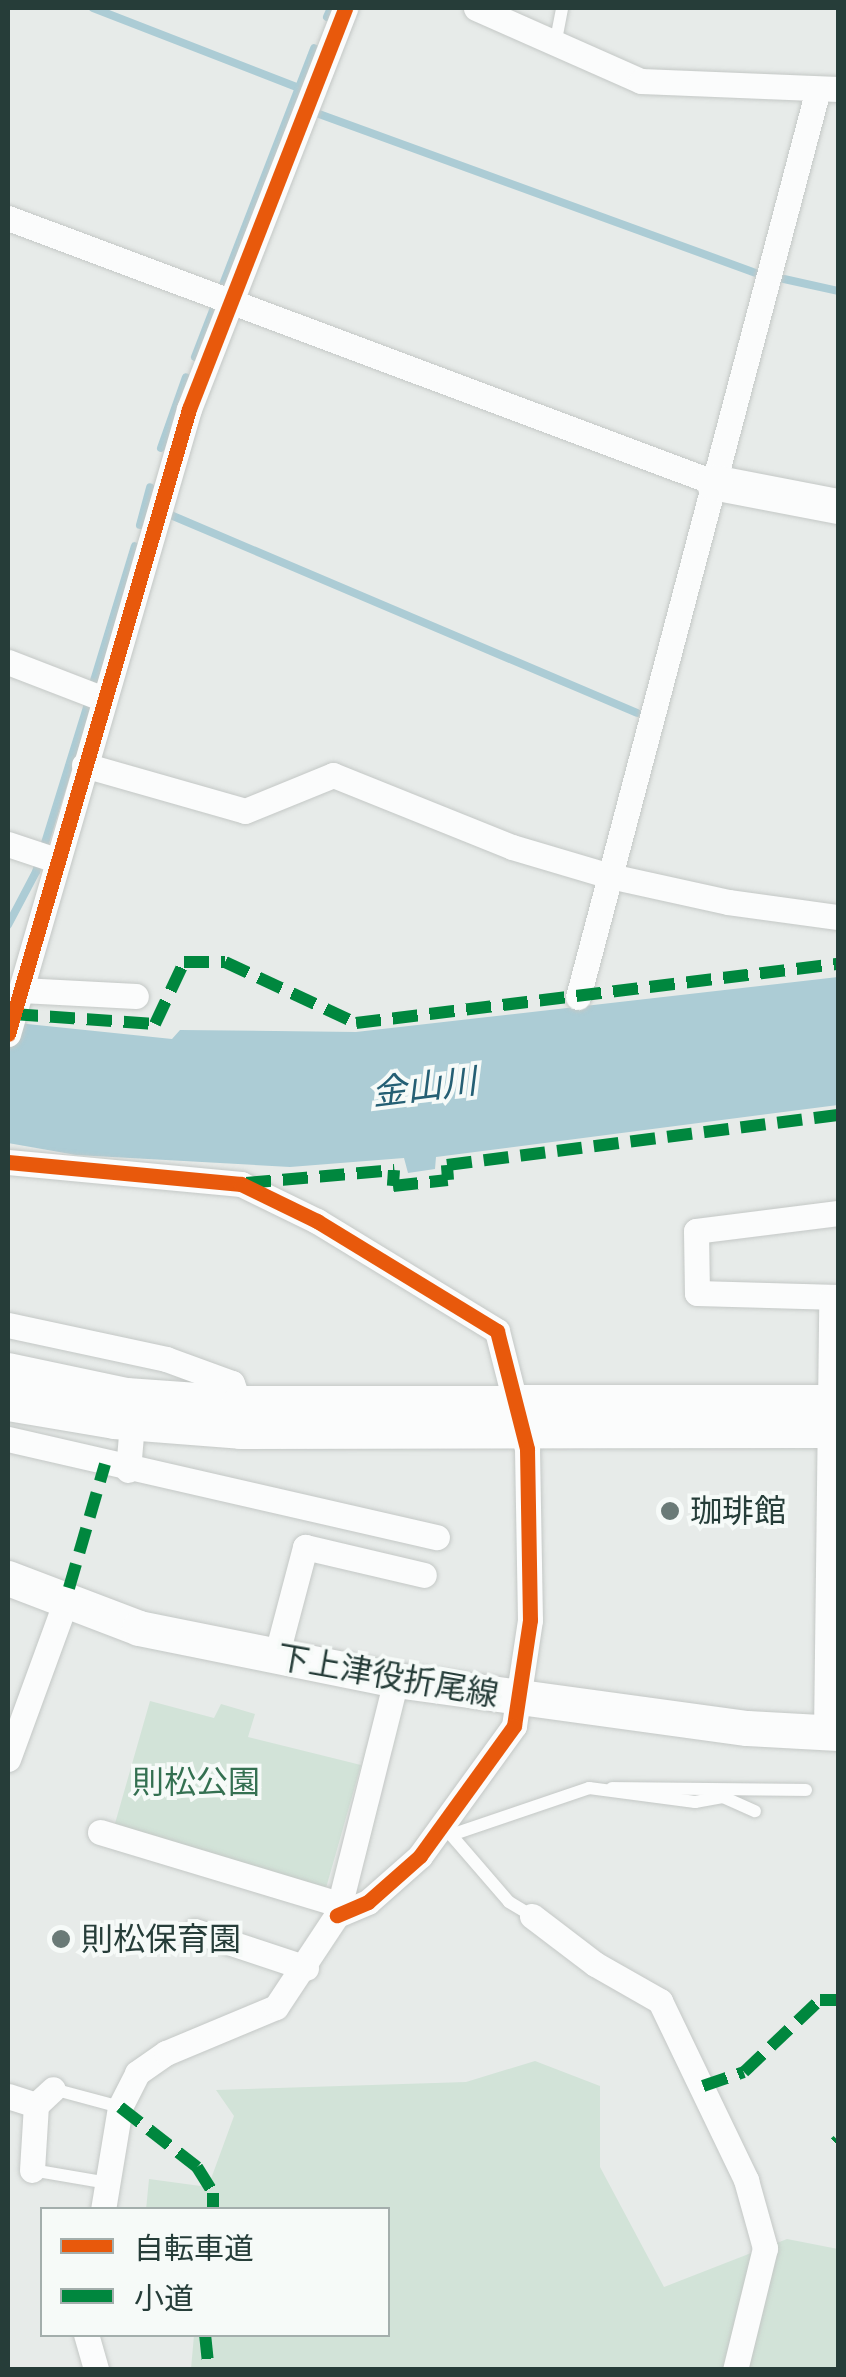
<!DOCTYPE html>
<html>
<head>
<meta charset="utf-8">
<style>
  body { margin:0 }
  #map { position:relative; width:846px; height:2377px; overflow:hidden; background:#e7ebe9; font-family:"Space Grotesk","Noto Sans JP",sans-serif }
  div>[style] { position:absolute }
  .green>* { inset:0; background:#d2e3d8 }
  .water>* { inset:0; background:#acccd5 }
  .stream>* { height:8px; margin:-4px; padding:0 4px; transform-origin:4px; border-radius:4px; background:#acccd5 }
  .roads { filter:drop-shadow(0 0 2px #c4c8c6) drop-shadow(0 0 2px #c4c8c6) }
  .lane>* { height:12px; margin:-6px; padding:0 6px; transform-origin:6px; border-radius:6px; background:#fbfcfc }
  .street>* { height:25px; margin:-12.5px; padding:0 12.5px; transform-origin:12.5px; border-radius:12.5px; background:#fbfcfc }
  .secondary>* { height:35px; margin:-17.5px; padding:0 17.5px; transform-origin:17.5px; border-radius:17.5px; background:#fbfcfc }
  .quiet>* { height:12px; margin-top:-6px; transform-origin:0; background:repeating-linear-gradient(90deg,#00873e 0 25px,transparent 0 37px) }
  .cycleway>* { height:15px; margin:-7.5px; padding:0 7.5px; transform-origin:7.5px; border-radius:7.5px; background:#e8590c }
  .dots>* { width:28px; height:28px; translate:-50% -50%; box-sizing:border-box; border:5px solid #f6faf8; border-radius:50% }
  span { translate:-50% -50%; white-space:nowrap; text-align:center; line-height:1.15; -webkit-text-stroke:8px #f6faf8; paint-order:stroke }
  .poi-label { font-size:32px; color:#263d39 }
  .left { translate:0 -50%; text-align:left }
  .street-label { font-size:32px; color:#263d39 }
  .park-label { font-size:32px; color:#347051 }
  .water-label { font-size:35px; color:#255f74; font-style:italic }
  .frame { position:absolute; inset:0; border:10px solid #263d39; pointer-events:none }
  .legend { position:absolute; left:40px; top:2207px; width:350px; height:130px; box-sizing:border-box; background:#f6faf8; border:2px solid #a3aeac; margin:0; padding:12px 18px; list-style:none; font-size:30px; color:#263d39 }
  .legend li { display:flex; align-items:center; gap:20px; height:50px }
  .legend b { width:50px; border:2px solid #a3aeac }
</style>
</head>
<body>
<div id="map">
  <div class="green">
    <div style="clip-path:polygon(150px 1701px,214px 1718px,221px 1704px,255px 1714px,248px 1737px,361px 1765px,326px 1888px,114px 1827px)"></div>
    <div style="clip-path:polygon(535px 2061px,600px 2086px,600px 2167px,664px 2287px,787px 2239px,838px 2249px,838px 2369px,191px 2369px,194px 2335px,388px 2334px,388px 2210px,146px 2210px,149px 2179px,208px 2187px,234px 2116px,216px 2090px,466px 2082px)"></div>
  </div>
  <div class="water">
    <div style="clip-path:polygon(838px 977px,838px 1105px,436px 1157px,435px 1169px,408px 1173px,404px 1158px,290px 1167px,76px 1155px,8px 1143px,8px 1022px,172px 1039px,180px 1030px,356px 1032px)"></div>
  </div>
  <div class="stream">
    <div style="left:93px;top:8px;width:221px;rotate:21.2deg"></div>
    <div style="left:327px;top:17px;width:10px;rotate:-66deg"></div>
    <div style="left:319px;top:114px;width:464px;rotate:20deg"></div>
    <div style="left:784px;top:279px;width:55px;rotate:12.5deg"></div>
    <div style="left:195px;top:357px;width:331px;rotate:-68.9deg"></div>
    <div style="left:161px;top:448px;width:75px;rotate:-70.6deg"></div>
    <div style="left:173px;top:516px;width:504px;rotate:23deg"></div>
    <div style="left:140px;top:525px;width:39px;rotate:-75deg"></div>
    <div style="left:93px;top:684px;width:144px;rotate:-73.1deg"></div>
    <div style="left:8px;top:925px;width:60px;rotate:-62.2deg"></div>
    <div style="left:36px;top:872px;width:179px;rotate:-72.8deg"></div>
  </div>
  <div class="roads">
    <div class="lane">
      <div style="left:555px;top:45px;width:38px;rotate:-79deg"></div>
      <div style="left:612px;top:1788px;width:194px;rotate:0.6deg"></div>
      <div style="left:446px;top:1829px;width:96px;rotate:49.2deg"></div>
      <div style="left:509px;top:1902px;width:27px;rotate:31deg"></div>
      <div style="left:451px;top:1835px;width:146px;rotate:-18.8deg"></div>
      <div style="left:589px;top:1788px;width:107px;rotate:7.5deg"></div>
      <div style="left:695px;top:1802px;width:28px;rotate:-10deg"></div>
      <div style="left:723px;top:1797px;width:35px;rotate:24deg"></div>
      <div style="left:53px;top:2089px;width:69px;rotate:15deg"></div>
      <div style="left:32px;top:2170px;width:77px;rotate:9.7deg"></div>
    </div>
    <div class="street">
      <div style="left:476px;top:8px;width:180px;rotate:23.9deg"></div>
      <div style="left:641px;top:81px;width:197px;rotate:2.3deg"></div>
      <div style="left:8px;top:218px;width:753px;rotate:20.53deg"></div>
      <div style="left:8px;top:662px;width:103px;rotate:21.1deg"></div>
      <div style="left:84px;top:765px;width:167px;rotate:15.9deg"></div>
      <div style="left:245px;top:811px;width:95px;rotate:-22.2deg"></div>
      <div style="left:333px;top:775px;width:193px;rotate:21.9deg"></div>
      <div style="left:512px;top:847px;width:102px;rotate:16.5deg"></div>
      <div style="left:610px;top:876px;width:121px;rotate:12.4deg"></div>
      <div style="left:728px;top:902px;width:111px;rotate:7.8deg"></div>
      <div style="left:8px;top:844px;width:51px;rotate:18.4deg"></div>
      <div style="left:21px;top:990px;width:115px;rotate:3deg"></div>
      <div style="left:578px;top:997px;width:939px;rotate:-75.19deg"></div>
      <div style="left:8px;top:1034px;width:651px;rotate:-73.85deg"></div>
      <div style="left:189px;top:409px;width:430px;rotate:-68.7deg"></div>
      <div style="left:8px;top:1162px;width:234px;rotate:5.4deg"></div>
      <div style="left:241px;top:1184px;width:85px;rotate:26deg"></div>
      <div style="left:317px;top:1221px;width:211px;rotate:31.4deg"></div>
      <div style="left:497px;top:1331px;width:122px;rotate:75.7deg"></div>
      <div style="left:527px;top:1449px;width:171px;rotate:89deg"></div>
      <div style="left:530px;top:1620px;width:107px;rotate:98.6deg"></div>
      <div style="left:514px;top:1726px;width:160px;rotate:125.9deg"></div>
      <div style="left:420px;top:1856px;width:69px;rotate:138.5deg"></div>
      <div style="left:368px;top:1902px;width:34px;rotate:157deg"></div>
      <div style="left:838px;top:1213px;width:143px;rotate:172.8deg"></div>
      <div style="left:696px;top:1231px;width:62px;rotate:89.1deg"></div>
      <div style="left:697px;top:1293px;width:141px;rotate:1.6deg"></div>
      <div style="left:8px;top:1325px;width:162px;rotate:12.1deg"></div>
      <div style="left:166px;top:1359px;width:70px;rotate:20deg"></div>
      <div style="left:232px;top:1383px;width:21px;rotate:71deg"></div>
      <div style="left:8px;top:1439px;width:440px;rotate:12.9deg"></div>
      <div style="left:128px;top:1470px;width:47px;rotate:-85.1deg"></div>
      <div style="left:276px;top:1657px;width:114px;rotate:-75.2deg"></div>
      <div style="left:305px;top:1547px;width:122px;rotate:13.2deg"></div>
      <div style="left:826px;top:1734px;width:437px;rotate:-89.3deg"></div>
      <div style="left:8px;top:1759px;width:166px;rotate:-69.9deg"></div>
      <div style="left:100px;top:1832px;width:250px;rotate:16.8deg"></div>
      <div style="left:532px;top:1916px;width:79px;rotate:37.3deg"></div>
      <div style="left:595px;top:1964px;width:75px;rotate:29.6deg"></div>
      <div style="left:660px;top:2001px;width:199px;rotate:64.3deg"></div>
      <div style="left:746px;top:2180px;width:71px;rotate:74.4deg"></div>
      <div style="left:765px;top:2248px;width:126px;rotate:103.8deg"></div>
      <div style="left:195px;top:1931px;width:117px;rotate:18.4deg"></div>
      <div style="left:8px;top:2096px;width:29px;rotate:18deg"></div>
      <div style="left:36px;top:2105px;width:23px;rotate:-43deg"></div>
      <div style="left:32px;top:2170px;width:65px;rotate:-86.5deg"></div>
      <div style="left:103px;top:2210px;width:104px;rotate:-80.6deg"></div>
      <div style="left:120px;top:2107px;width:38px;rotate:-63deg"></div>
      <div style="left:137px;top:2073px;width:35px;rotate:-35deg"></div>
      <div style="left:166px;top:2053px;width:119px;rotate:-22.7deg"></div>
      <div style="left:276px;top:2007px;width:110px;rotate:-56.5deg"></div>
      <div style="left:337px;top:1915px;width:242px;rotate:-75.9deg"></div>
      <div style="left:86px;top:2334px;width:37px;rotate:74deg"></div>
    </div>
    <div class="secondary">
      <div style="left:713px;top:482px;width:127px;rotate:10.9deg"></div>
      <div style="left:8px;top:1370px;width:121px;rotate:12deg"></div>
      <div style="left:126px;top:1395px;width:113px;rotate:4deg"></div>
      <div style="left:239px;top:1403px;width:599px;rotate:-0.1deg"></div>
      <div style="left:8px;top:1403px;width:108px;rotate:9.6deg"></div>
      <div style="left:114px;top:1421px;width:126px;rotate:4.5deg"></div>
      <div style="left:240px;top:1431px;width:598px;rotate:-0.1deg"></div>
      <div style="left:8px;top:1578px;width:140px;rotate:20.9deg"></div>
      <div style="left:139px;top:1628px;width:262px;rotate:11.4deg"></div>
      <div style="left:396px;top:1680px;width:354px;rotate:7.8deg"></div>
      <div style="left:747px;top:1728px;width:91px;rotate:3.1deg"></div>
    </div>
  </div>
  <div class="quiet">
    <div style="left:13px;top:1014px;width:142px;rotate:4deg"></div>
    <div style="left:155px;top:1024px;width:68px;rotate:-64.9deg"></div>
    <div style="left:184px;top:962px;width:41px"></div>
    <div style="left:225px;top:962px;width:145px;rotate:25deg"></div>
    <div style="left:356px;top:1023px;width:486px;rotate:-7deg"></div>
    <div style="left:246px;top:1183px;width:149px;rotate:-5deg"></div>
    <div style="left:394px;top:1170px;width:16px;rotate:94deg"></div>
    <div style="left:393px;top:1186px;width:55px;rotate:-6.2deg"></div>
    <div style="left:448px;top:1180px;width:15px;rotate:-94deg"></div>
    <div style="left:447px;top:1165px;width:394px;rotate:-7.3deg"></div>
    <div style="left:69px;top:1588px;width:129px;rotate:-73.8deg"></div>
    <div style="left:703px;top:2086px;width:43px;rotate:-18.9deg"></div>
    <div style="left:744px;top:2072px;width:105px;rotate:-43.5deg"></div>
    <div style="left:820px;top:2000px;width:18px"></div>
    <div style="left:120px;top:2107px;width:98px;rotate:37.9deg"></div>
    <div style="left:197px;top:2167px;width:31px;rotate:58deg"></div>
    <div style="left:213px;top:2193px;width:17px;rotate:90deg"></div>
    <div style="left:835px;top:2143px;width:4px;rotate:-45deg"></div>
    <div style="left:205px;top:2334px;width:36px;rotate:84deg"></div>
  </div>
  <div class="cycleway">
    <div style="left:8px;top:1034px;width:651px;rotate:-73.85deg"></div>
    <div style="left:189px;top:409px;width:430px;rotate:-68.7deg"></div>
    <div style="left:8px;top:1162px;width:234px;rotate:5.4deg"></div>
    <div style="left:241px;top:1184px;width:85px;rotate:26deg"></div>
    <div style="left:317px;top:1221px;width:211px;rotate:31.4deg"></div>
    <div style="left:497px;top:1331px;width:122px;rotate:75.7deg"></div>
    <div style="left:527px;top:1449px;width:171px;rotate:89deg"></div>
    <div style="left:530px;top:1620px;width:107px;rotate:98.6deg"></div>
    <div style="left:514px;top:1726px;width:160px;rotate:125.9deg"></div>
    <div style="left:420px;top:1856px;width:69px;rotate:138.5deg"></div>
    <div style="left:368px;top:1902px;width:34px;rotate:157deg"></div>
  </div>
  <div class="dots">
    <div style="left:670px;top:1511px;background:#6a7a77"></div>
    <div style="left:61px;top:1939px;background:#6a7a77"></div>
  </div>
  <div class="poi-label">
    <span class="left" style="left:690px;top:1511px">珈琲館</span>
    <span class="left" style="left:81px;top:1939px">則松保育園</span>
  </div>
  <div class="street-label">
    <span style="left:388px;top:1676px;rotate:10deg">下上津役折尾線</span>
  </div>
  <div class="park-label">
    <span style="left:196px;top:1782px">則松公園</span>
  </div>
  <div class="water-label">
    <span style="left:424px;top:1087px;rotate:-7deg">金山川</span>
  </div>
  <div class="frame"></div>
  <ul class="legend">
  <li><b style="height:12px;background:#e8590c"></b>自転車道</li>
  <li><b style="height:12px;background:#00873e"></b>小道</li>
  </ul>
</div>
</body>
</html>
